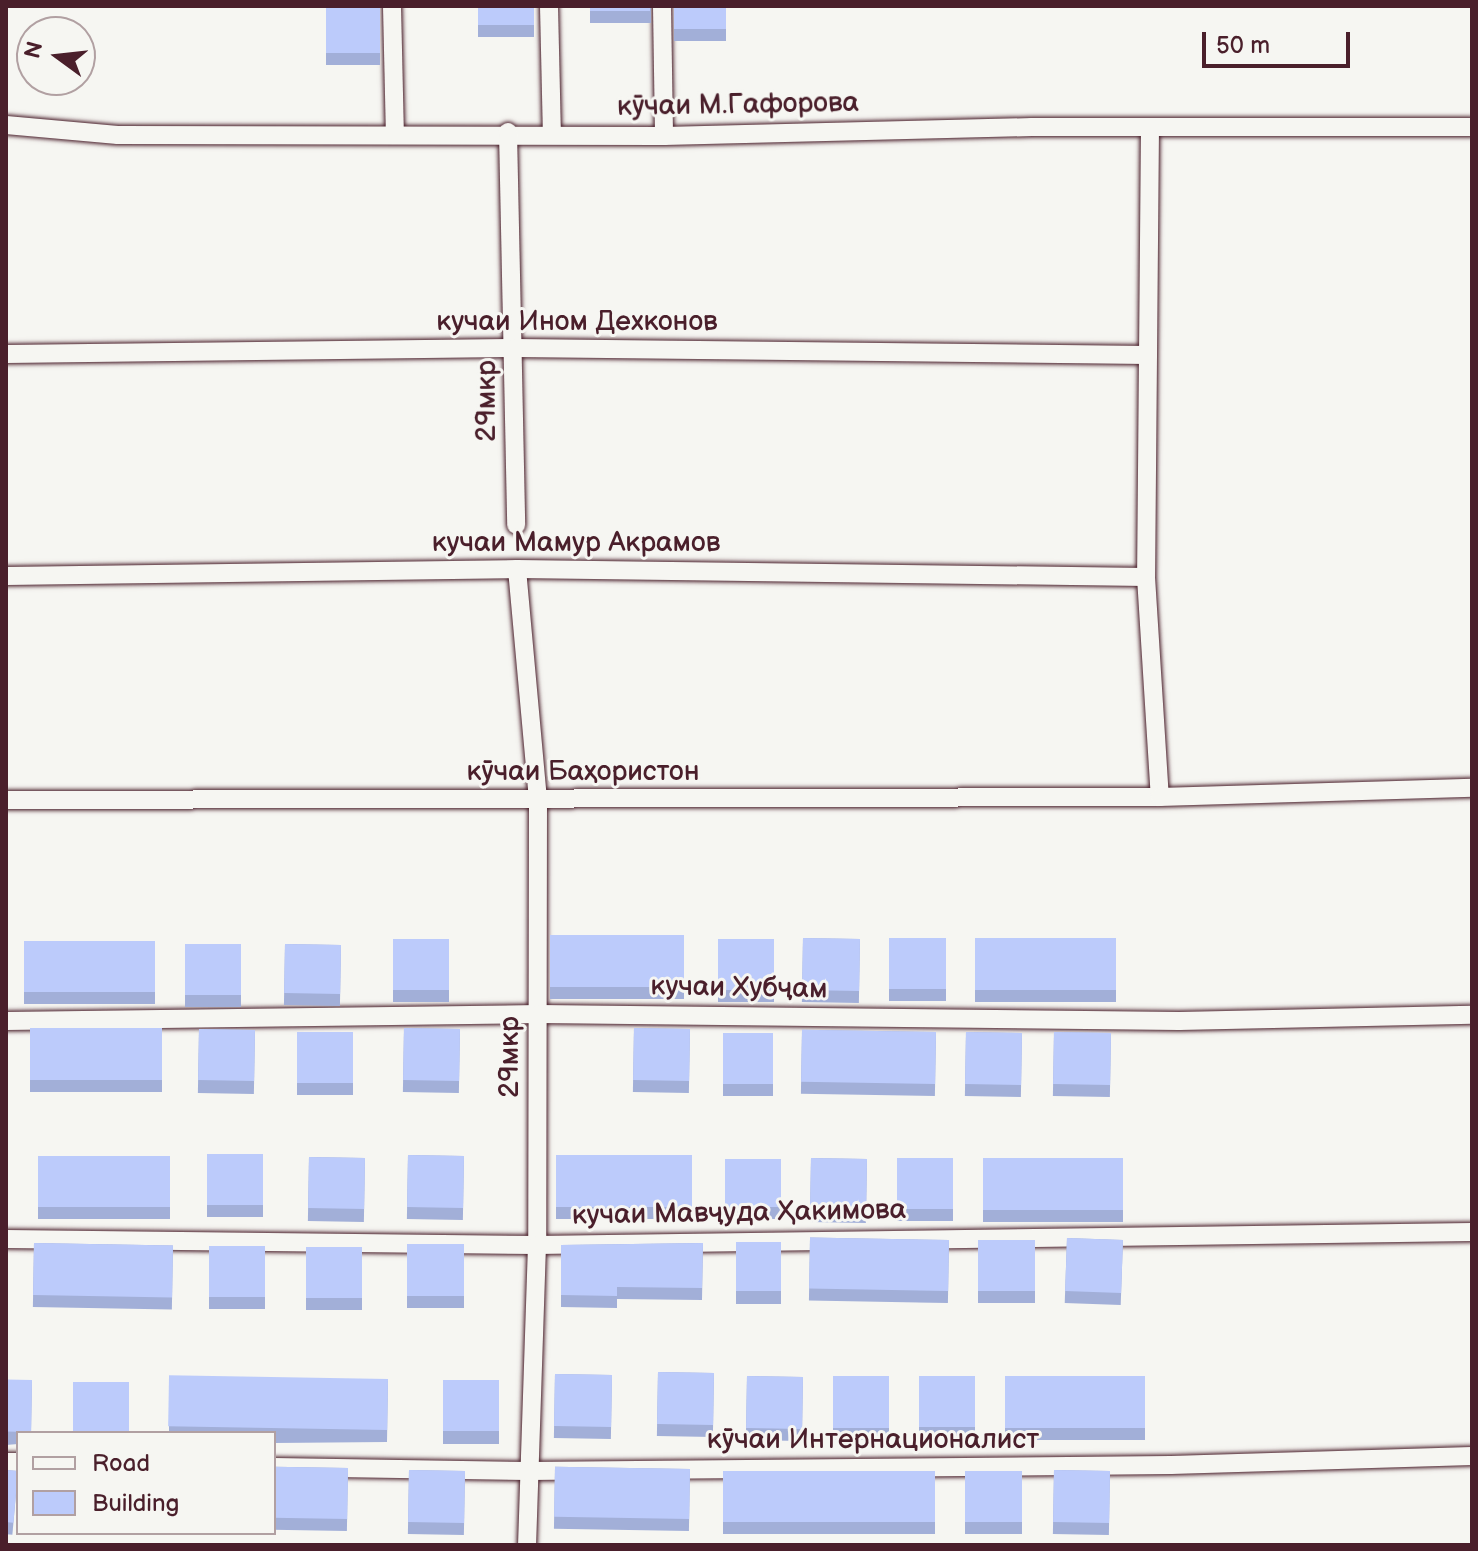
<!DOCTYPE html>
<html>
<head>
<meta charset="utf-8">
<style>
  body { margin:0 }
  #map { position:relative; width:1478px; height:1551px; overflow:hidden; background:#f6f6f2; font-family:"Balsamiq Sans",sans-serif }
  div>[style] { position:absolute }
  .roads { filter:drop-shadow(0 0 2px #4a1f2b) drop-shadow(0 0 2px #4a1f2b) }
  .street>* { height:18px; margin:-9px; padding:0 9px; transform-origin:9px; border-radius:9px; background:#f6f6f2 }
  .wall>* { inset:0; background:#a2afd8; transform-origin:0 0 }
  .building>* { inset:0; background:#bccbfb; transform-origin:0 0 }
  span { translate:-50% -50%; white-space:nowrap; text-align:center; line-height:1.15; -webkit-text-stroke:6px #f6f6f2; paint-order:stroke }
  .street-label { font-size:28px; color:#4a1f2b }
  .frame { position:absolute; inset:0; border:8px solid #4a1f2b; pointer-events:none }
  .legend { position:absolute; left:16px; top:1431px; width:260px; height:104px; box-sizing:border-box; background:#f6f6f2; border:2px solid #b1a0a2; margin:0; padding:10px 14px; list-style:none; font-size:24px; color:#4a1f2b }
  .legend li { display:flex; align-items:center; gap:16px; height:40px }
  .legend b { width:40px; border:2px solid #b1a0a2 }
  .north { position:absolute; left:16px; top:16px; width:80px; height:80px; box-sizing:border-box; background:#f6f6f2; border:2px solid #b1a0a2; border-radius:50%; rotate:285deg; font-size:22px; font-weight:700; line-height:32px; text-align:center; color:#4a1f2b }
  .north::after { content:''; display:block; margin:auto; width:28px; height:36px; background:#4a1f2b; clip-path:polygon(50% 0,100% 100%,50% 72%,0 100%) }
  .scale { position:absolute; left:1202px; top:32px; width:148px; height:36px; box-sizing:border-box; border:4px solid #4a1f2b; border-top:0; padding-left:10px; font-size:24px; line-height:28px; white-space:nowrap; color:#4a1f2b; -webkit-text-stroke:6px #f6f6f2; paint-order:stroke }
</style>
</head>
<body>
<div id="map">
  <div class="roads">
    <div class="street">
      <div style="left:392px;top:6px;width:129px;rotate:88.7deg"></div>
      <div style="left:549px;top:6px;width:128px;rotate:88.7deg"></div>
      <div style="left:662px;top:6px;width:130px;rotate:89.1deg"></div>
      <div style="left:6px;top:125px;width:112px;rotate:5.1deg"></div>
      <div style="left:118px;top:135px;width:546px;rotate:0.1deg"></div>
      <div style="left:664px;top:136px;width:368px;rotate:-1.4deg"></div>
      <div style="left:1032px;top:127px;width:440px"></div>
      <div style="left:1150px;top:127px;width:450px;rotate:90.5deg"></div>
      <div style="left:1146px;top:577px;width:220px;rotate:86.4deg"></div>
      <div style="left:508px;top:132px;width:393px;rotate:88.8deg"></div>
      <div style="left:6px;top:354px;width:509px;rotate:-0.68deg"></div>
      <div style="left:515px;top:348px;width:633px;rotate:0.63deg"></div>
      <div style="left:517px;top:569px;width:233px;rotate:84.8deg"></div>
      <div style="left:538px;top:801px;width:444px;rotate:90.1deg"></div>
      <div style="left:537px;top:1245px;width:300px;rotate:91.9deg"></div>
      <div style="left:6px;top:576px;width:511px;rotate:-0.78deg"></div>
      <div style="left:517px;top:569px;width:629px;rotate:0.73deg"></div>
      <div style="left:6px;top:800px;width:1154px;rotate:-0.15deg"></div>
      <div style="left:1160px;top:797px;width:312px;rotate:-1.7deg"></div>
      <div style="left:6px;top:1021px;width:533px;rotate:-0.75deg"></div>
      <div style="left:539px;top:1014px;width:640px;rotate:0.63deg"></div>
      <div style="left:1179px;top:1021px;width:293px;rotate:-1.2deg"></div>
      <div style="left:6px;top:1239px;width:531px;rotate:0.65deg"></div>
      <div style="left:537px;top:1245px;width:935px;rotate:-0.8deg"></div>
      <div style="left:6px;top:1462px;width:12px"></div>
      <div style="left:274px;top:1467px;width:254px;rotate:0.9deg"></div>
      <div style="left:528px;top:1471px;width:643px;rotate:-0.53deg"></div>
      <div style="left:1171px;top:1465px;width:301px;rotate:-1.7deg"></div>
    </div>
  </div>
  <div class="wall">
    <div style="clip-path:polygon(174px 6px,223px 6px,223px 7px)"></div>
    <div style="left:326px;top:6px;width:54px;height:59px"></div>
    <div style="left:478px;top:6px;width:56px;height:31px"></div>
    <div style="left:590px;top:6px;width:61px;height:17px"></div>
    <div style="left:674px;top:6px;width:52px;height:35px"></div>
    <div style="left:550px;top:935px;width:134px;height:64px"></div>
    <div style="left:803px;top:938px;width:57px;height:64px;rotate:1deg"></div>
    <div style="left:889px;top:938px;width:57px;height:63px"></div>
    <div style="left:975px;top:938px;width:141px;height:64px"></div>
    <div style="left:393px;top:939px;width:56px;height:63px"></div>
    <div style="left:718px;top:939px;width:56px;height:63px"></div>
    <div style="left:24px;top:941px;width:131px;height:63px"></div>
    <div style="left:185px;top:944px;width:56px;height:63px"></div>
    <div style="left:285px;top:944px;width:56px;height:61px;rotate:1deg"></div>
    <div style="left:30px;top:1028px;width:132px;height:64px"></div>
    <div style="left:404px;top:1028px;width:56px;height:64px;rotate:1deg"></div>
    <div style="left:634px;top:1028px;width:56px;height:64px;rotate:1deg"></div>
    <div style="left:199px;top:1029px;width:56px;height:64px;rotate:1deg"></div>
    <div style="left:297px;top:1032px;width:56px;height:63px"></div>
    <div style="left:936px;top:1032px;width:64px;height:134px;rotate:91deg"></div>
    <div style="left:966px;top:1032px;width:56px;height:64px;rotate:1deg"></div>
    <div style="left:1054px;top:1032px;width:57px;height:64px;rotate:1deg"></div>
    <div style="left:723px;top:1033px;width:50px;height:63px"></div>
    <div style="left:207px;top:1154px;width:56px;height:63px"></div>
    <div style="left:408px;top:1155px;width:56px;height:64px;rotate:1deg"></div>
    <div style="left:556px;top:1155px;width:136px;height:64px"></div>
    <div style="left:38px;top:1156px;width:132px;height:63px"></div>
    <div style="left:309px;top:1157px;width:56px;height:64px;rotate:1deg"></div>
    <div style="left:811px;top:1158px;width:56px;height:64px;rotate:1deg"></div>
    <div style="left:897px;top:1158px;width:56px;height:63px"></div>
    <div style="left:983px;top:1158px;width:140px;height:64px"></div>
    <div style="left:725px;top:1159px;width:56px;height:60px"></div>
    <div style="left:1067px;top:1238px;width:56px;height:65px;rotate:2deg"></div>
    <div style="left:949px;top:1240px;width:63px;height:139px;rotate:91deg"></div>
    <div style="left:978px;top:1240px;width:57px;height:63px"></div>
    <div style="left:736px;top:1242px;width:45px;height:62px"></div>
    <div style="left:34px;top:1243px;width:139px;height:64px;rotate:1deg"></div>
    <div style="clip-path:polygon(703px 1243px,702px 1300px,617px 1299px,617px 1308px,561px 1307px,561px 1245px)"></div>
    <div style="left:407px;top:1244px;width:57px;height:64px"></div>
    <div style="left:209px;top:1246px;width:56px;height:63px"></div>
    <div style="left:306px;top:1247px;width:56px;height:63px"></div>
    <div style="left:658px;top:1372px;width:56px;height:64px;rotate:1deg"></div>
    <div style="left:555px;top:1374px;width:57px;height:64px;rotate:1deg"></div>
    <div style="left:747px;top:1376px;width:56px;height:64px;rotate:1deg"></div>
    <div style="left:833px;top:1376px;width:56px;height:64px"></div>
    <div style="left:919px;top:1376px;width:56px;height:63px"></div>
    <div style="left:1005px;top:1376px;width:140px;height:64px"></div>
    <div style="clip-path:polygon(388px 1379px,387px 1442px,274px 1443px,274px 1433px,169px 1433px,169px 1380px)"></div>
    <div style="clip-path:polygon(32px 1380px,31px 1433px,18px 1433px,18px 1444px,6px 1445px,6px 1381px)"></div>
    <div style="left:443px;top:1380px;width:56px;height:64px"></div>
    <div style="left:348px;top:1468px;width:63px;height:74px;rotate:91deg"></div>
    <div style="left:690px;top:1469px;width:62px;height:135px;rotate:91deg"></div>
    <div style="left:6px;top:1470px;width:12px;height:64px;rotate:5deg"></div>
    <div style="left:409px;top:1470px;width:56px;height:64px;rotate:1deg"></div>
    <div style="left:1054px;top:1470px;width:56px;height:64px;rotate:1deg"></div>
    <div style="left:723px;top:1471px;width:212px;height:63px"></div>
    <div style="left:965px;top:1471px;width:57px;height:63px"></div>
    <div style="clip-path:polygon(52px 1533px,171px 1533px,52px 1534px)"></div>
  </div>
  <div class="building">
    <div style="left:326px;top:6px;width:54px;height:47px"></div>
    <div style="left:478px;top:6px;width:56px;height:19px"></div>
    <div style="left:590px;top:6px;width:60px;height:5px"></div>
    <div style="left:674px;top:6px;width:52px;height:23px"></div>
    <div style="left:550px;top:935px;width:134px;height:52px"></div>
    <div style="left:803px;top:938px;width:57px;height:52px;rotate:1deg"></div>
    <div style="left:889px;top:938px;width:57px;height:51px"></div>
    <div style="left:975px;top:938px;width:141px;height:52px"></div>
    <div style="left:393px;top:939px;width:56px;height:51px"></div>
    <div style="left:718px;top:939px;width:56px;height:51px"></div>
    <div style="left:24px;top:941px;width:131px;height:51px"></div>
    <div style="left:185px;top:944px;width:56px;height:51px"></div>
    <div style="left:285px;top:944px;width:56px;height:49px;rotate:1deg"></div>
    <div style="left:30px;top:1028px;width:132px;height:52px"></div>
    <div style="left:404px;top:1028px;width:56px;height:52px;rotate:1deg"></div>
    <div style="left:634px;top:1028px;width:56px;height:52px;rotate:1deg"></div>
    <div style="left:199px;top:1029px;width:56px;height:51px;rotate:1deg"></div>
    <div style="left:297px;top:1032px;width:56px;height:51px"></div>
    <div style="left:936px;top:1032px;width:52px;height:134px;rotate:91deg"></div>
    <div style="left:966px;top:1032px;width:56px;height:52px;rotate:1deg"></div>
    <div style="left:1054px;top:1032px;width:57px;height:52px;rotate:1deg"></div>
    <div style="left:723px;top:1033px;width:50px;height:51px"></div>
    <div style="left:207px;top:1154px;width:56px;height:51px"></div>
    <div style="left:408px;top:1155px;width:56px;height:52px;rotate:1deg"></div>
    <div style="left:556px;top:1155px;width:136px;height:52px"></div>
    <div style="left:38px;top:1156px;width:132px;height:51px"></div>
    <div style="left:309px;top:1157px;width:56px;height:51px;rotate:1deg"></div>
    <div style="left:811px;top:1158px;width:56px;height:52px;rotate:1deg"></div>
    <div style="left:897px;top:1158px;width:56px;height:51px"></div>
    <div style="left:983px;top:1158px;width:140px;height:52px"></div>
    <div style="left:725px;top:1159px;width:56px;height:48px"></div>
    <div style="left:1067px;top:1238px;width:56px;height:53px;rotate:2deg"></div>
    <div style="left:949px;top:1240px;width:51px;height:139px;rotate:91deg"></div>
    <div style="left:978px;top:1240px;width:57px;height:51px"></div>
    <div style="left:736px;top:1242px;width:45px;height:49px"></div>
    <div style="left:34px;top:1243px;width:139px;height:52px;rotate:1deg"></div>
    <div style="clip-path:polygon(703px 1243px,702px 1288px,617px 1287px,617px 1296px,561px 1295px,561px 1245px)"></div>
    <div style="left:407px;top:1244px;width:57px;height:52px"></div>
    <div style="left:209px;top:1246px;width:56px;height:51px"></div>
    <div style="left:306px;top:1247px;width:56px;height:51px"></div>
    <div style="left:658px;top:1372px;width:56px;height:52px;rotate:1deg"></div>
    <div style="left:555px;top:1374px;width:57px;height:52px;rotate:1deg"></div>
    <div style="left:747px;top:1376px;width:56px;height:52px;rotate:1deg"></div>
    <div style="left:833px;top:1376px;width:56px;height:52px"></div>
    <div style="left:919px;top:1376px;width:56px;height:51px"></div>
    <div style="left:1005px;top:1376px;width:140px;height:52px"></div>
    <div style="left:388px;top:1379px;width:51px;height:219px;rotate:91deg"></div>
    <div style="left:32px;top:1380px;width:52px;height:26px;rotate:91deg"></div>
    <div style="left:443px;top:1380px;width:56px;height:51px"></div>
    <div style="left:73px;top:1382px;width:56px;height:51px"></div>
    <div style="left:348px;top:1468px;width:51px;height:74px;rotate:91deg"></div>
    <div style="left:690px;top:1469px;width:50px;height:135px;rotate:91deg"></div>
    <div style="left:6px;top:1470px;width:12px;height:52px;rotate:5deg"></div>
    <div style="left:409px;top:1470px;width:56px;height:52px;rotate:1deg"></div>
    <div style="left:1054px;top:1470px;width:56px;height:52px;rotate:1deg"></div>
    <div style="left:723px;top:1471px;width:212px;height:51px"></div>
    <div style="left:965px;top:1471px;width:57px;height:51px"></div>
  </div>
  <div class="street-label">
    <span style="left:738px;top:105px;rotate:-1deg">кӯчаи М.Гафорова</span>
    <span style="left:577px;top:322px">кучаи Ином Дехконов</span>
    <span style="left:487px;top:401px;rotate:-90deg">29мкр</span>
    <span style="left:576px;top:543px">кучаи Мамур Акрамов</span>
    <span style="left:583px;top:772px">кӯчаи Баҳористон</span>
    <span style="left:739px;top:988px;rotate:1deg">кучаи Хубҷам</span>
    <span style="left:510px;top:1057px;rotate:-90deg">29мкр</span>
    <span style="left:739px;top:1213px;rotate:-1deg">кучаи Мавҷуда Ҳакимова</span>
    <span style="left:873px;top:1440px">кӯчаи Интернационалист</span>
  </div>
  <div class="frame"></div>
  <ul class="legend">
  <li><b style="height:10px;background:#f6f6f2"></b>Road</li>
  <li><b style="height:22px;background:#bccbfb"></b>Building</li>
  </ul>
  <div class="north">N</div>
  <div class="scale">50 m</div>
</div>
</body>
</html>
